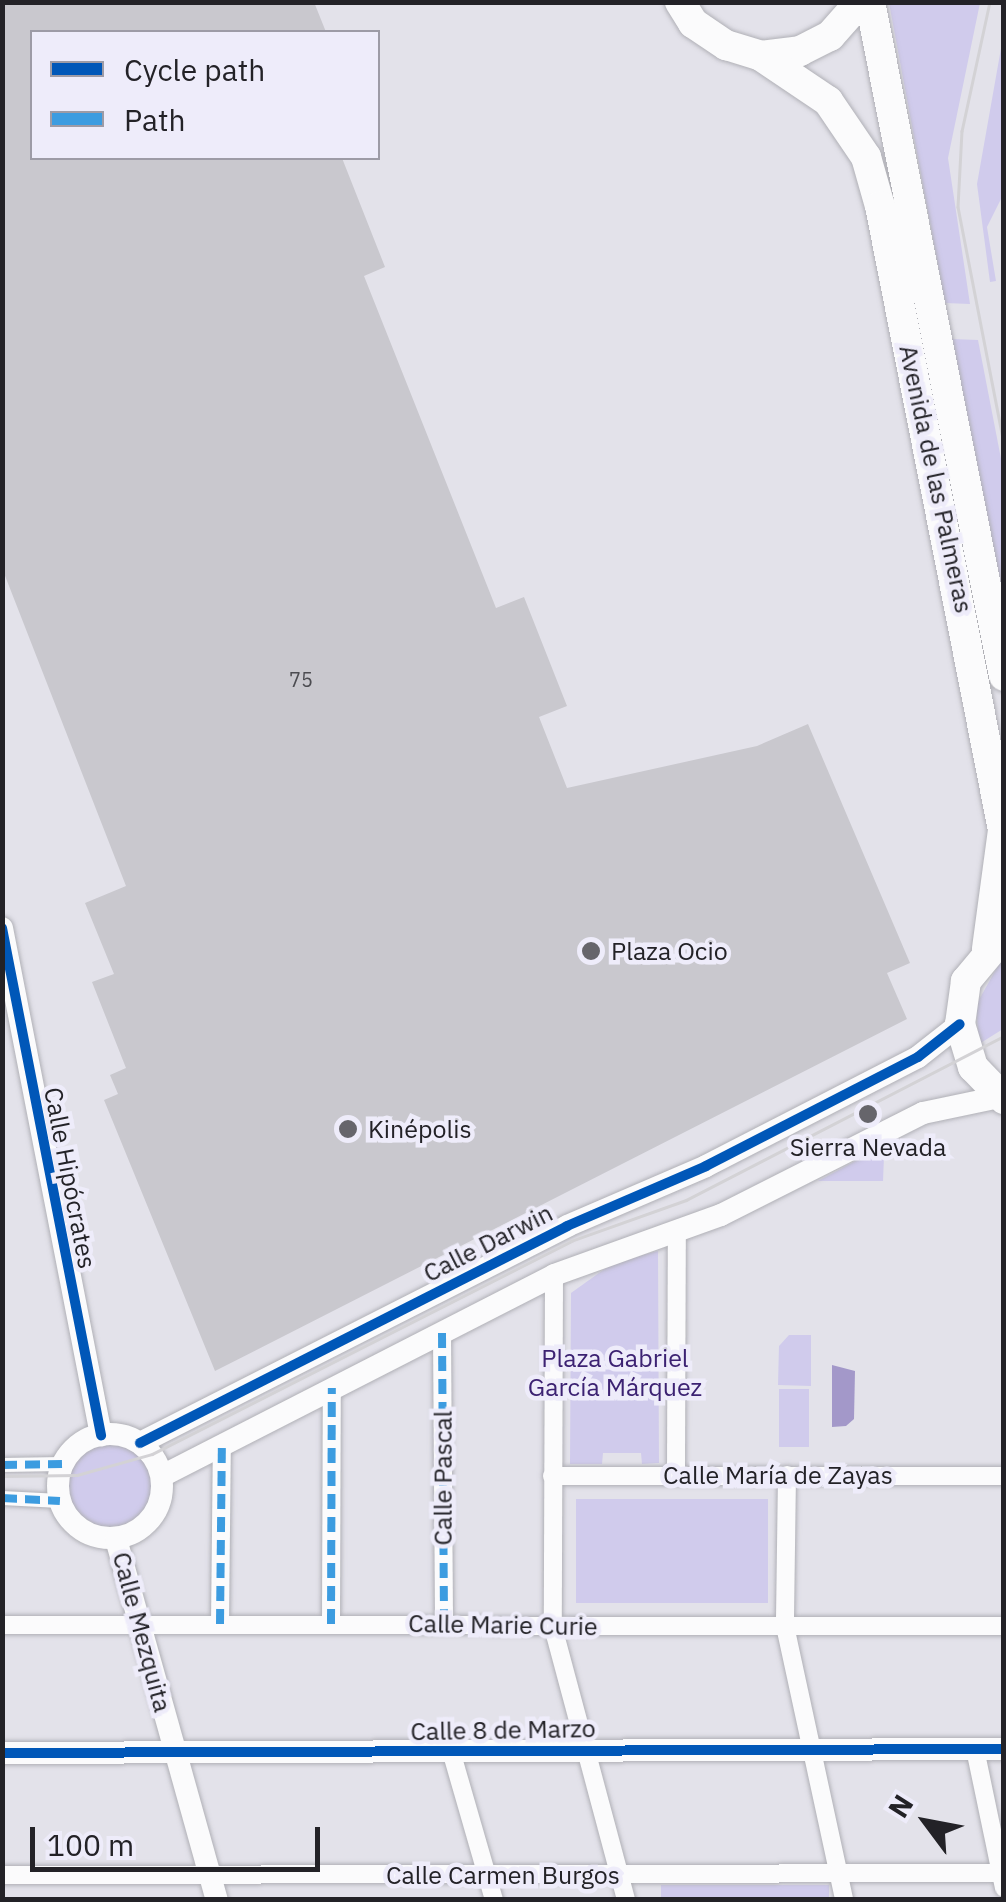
<!DOCTYPE html>
<html>
<head>
<meta charset="utf-8">
<style>
  body { margin:0 }
  #map { position:relative; width:1006px; height:1902px; overflow:hidden; background:#e3e2ea; font-family:"IBM Plex Sans",sans-serif }
  div>[style] { position:absolute }
  .green>* { inset:0; background:#d0cbec; transform-origin:0 0 }
  .round { border-radius:50% }
  .water>* { inset:0; background:#a398c9 }
  .building>* { inset:0; background:#c9c8ce }
  .roads { filter:drop-shadow(0 0 2px #b0b0b6) drop-shadow(0 0 2px #b0b0b6) }
  .pedestrian>* { height:14px; margin:-7px; padding:0 7px; transform-origin:7px; border-radius:7px; background:#fbfbfc }
  .minor>* { height:18px; margin:-9px; padding:0 9px; transform-origin:9px; border-radius:9px; background:#fbfbfc }
  .tertiary>* { height:22px; margin:-11px; padding:0 11px; transform-origin:11px; border-radius:11px; background:#fbfbfc }
  .tertiary>.ring { margin:-11px; padding:0; box-sizing:content-box; background:none; border:22px solid #fbfbfc; border-radius:50% }
  .primary>* { height:30px; margin:-15px; padding:0 15px; transform-origin:15px; border-radius:15px; background:#fbfbfc }
  .tram>* { height:2.5px; margin:-1.25px; padding:0 1.25px; transform-origin:1.25px; border-radius:1.25px; background:#d3d2d5 }
  .quiet>* { height:8px; margin-top:-4px; transform-origin:0; background:repeating-linear-gradient(90deg,#3c9ce0 0 15px,transparent 0 23px) }
  .cycleway>* { height:10px; margin:-5px; padding:0 5px; transform-origin:5px; border-radius:5px; background:#0057b8 }
  .dots>* { width:28px; height:28px; translate:-50% -50%; box-sizing:border-box; border:5px solid #eeecfa; border-radius:50% }
  span { translate:-50% -50%; white-space:nowrap; text-align:center; line-height:1.15; -webkit-text-stroke:9px #eeecfa; paint-order:stroke }
  .number-label { font-size:20px; color:#4c4c51 }
  .number-label span { -webkit-text-stroke-width:0 }
  .street-label { font-size:25px; color:#232227 }
  .poi-label { font-size:25px; color:#232227 }
  .left { translate:0 -50%; text-align:left }
  .park-label { font-size:25px; color:#3c2272 }
  .frame { position:absolute; inset:0; border:5px solid #232227; pointer-events:none }
  .legend { position:absolute; left:30px; top:30px; width:350px; height:130px; box-sizing:border-box; background:#eeecfa; border:2px solid #9d9ba6; margin:0; padding:12px 18px; list-style:none; font-size:30px; color:#232227 }
  .legend li { display:flex; align-items:center; gap:20px; height:50px }
  .legend b { width:50px; border:2px solid #9d9ba6 }
  .north { position:absolute; left:876px; top:1772px; width:100px; height:100px; -webkit-text-stroke:8px #eeecfa; paint-order:stroke; rotate:302deg; font-size:28px; font-weight:700; line-height:40px; text-align:center; color:#232227 }
  .north::after { content:''; display:block; margin:auto; width:35px; height:45px; background:#232227; clip-path:polygon(50% 0,100% 100%,50% 72%,0 100%) }
  .scale { position:absolute; left:30px; top:1827px; width:290px; height:45px; box-sizing:border-box; border:5px solid #232227; border-top:0; padding-left:12px; font-size:30px; line-height:35px; white-space:nowrap; color:#232227; -webkit-text-stroke:8px #eeecfa; paint-order:stroke }
</style>
</head>
<body>
<div id="map">
  <div class="green">
    <div style="clip-path:polygon(889px 3px,980px 3px,948px 158px,970px 304px,945px 303px)"></div>
    <div style="clip-path:polygon(1003px 37px,1003px 195px,987px 227px,996px 281px,990px 282px,977px 184px)"></div>
    <div style="clip-path:polygon(952px 339px,978px 340px,1003px 469px,1003px 595px)"></div>
    <div style="clip-path:polygon(1003px 957px,1003px 1029px,979px 1044px,976px 1005px)"></div>
    <div style="clip-path:polygon(884px 1156px,883px 1181px,818px 1181px,863px 1157px)"></div>
    <div style="clip-path:polygon(658px 1251px,659px 1463px,642px 1464px,641px 1453px,603px 1453px,602px 1464px,570px 1464px,571px 1293px,613px 1263px)"></div>
    <div style="clip-path:polygon(789px 1335px,811px 1335px,811px 1386px,778px 1385px,779px 1346px)"></div>
    <div style="left:779px;top:1389px;width:30px;height:58px"></div>
    <div class="round" style="left:68px;top:1445px;width:84px;height:84px"></div>
    <div style="left:576px;top:1499px;width:192px;height:104px"></div>
    <div style="left:661px;top:1885px;width:168px;height:14px"></div>
  </div>
  <div class="water">
    <div style="clip-path:polygon(832px 1365px,855px 1371px,854px 1419px,846px 1426px,832px 1427px)"></div>
  </div>
  <div class="building">
    <div style="clip-path:polygon(2px 2px,314px 2px,326px 32px,32px 32px,32px 158px,342px 158px,385px 267px,364px 276px,496px 608px,524px 597px,567px 706px,539px 717px,567px 788px,757px 746px,808px 724px,910px 963px,887px 973px,907px 1019px,215px 1371px,104px 1100px,118px 1094px,110px 1075px,126px 1068px,92px 982px,114px 974px,85px 903px,126px 886px,2px 568px)"></div>
  </div>
  <div class="roads">
    <div class="pedestrian">
      <div style="left:2px;top:1465px;width:60px;rotate:-1deg"></div>
      <div style="left:2px;top:1498px;width:58px;rotate:3deg"></div>
    </div>
    <div class="minor">
      <div style="left:554px;top:1275px;width:352px;rotate:90.2deg"></div>
      <div style="left:553px;top:1627px;width:283px;rotate:75deg"></div>
      <div style="left:442px;top:1333px;width:291px;rotate:89.6deg"></div>
      <div style="left:676px;top:1474px;width:242px;rotate:-89.8deg"></div>
      <div style="left:787px;top:1475px;width:151px;rotate:90.8deg"></div>
      <div style="left:785px;top:1626px;width:280px;rotate:77.8deg"></div>
      <div style="left:552px;top:1476px;width:452px"></div>
      <div style="left:220px;top:1624px;width:180px;rotate:-89.4deg"></div>
      <div style="left:331px;top:1624px;width:236px;rotate:-89.8deg"></div>
      <div style="left:2px;top:1625px;width:1002px;rotate:0.06deg"></div>
      <div style="left:975px;top:1749px;width:142px;rotate:78.2deg"></div>
      <div style="left:451px;top:1751px;width:155px;rotate:73.9deg"></div>
      <div style="left:2px;top:1875px;width:1002px;rotate:-0.11deg"></div>
    </div>
    <div class="tertiary">
      <div style="left:2px;top:928px;width:517px;rotate:78.95deg"></div>
      <div class="ring" style="left:58px;top:1434px;width:82px;height:82px"></div>
      <div style="left:140px;top:1443px;width:479px;rotate:-26.9deg"></div>
      <div style="left:567px;top:1226px;width:151px;rotate:-23.3deg"></div>
      <div style="left:706px;top:1166px;width:238px;rotate:-27.2deg"></div>
      <div style="left:918px;top:1057px;width:53px;rotate:-38.2deg"></div>
      <div style="left:162px;top:1476px;width:441px;rotate:-27.1deg"></div>
      <div style="left:554px;top:1275px;width:177px;rotate:-19.8deg"></div>
      <div style="left:721px;top:1215px;width:226px;rotate:-26.8deg"></div>
      <div style="left:923px;top:1113px;width:78px;rotate:-11.9deg"></div>
      <div style="left:116px;top:1539px;width:375px;rotate:74.4deg"></div>
      <div style="left:2px;top:1753px;width:1002px;rotate:-0.23deg"></div>
    </div>
    <div class="primary">
      <div style="left:680px;top:2px;width:25px;rotate:58deg"></div>
      <div style="left:693px;top:23px;width:40px;rotate:34deg"></div>
      <div style="left:726px;top:45px;width:37px;rotate:17deg"></div>
      <div style="left:761px;top:56px;width:39px;rotate:-7deg"></div>
      <div style="left:800px;top:51px;width:34px;rotate:-27deg"></div>
      <div style="left:830px;top:36px;width:45px;rotate:-48.6deg"></div>
      <div style="left:870px;top:2px;width:687px;rotate:78.76deg"></div>
      <div style="left:761px;top:56px;width:81px;rotate:33.9deg"></div>
      <div style="left:828px;top:101px;width:68px;rotate:55.8deg"></div>
      <div style="left:866px;top:157px;width:51px;rotate:74.1deg"></div>
      <div style="left:880px;top:206px;width:636px;rotate:78.85deg"></div>
      <div style="left:1003px;top:830px;width:120px;rotate:97.7deg"></div>
      <div style="left:1001px;top:939px;width:55px;rotate:129.8deg"></div>
      <div style="left:966px;top:981px;width:43px;rotate:97.9deg"></div>
      <div style="left:960px;top:1024px;width:45px;rotate:73.2deg"></div>
      <div style="left:973px;top:1067px;width:45px;rotate:45.9deg"></div>
    </div>
  </div>
  <div class="tram">
    <div style="left:990px;top:2px;width:132px;rotate:102.2deg"></div>
    <div style="left:962px;top:131px;width:76px;rotate:93deg"></div>
    <div style="left:958px;top:207px;width:241px;rotate:79deg"></div>
    <div style="left:2px;top:1476px;width:75px;rotate:-0.8deg"></div>
    <div style="left:77px;top:1475px;width:78px;rotate:-15.6deg"></div>
    <div style="left:152px;top:1454px;width:470px;rotate:-26.9deg"></div>
    <div style="left:571px;top:1241px;width:122px;rotate:-19.6deg"></div>
    <div style="left:686px;top:1200px;width:358px;rotate:-27.3deg"></div>
  </div>
  <div class="quiet">
    <div style="left:442px;top:1333px;width:291px;rotate:89.6deg"></div>
    <div style="left:2px;top:1465px;width:60px;rotate:-1deg"></div>
    <div style="left:2px;top:1498px;width:58px;rotate:3deg"></div>
    <div style="left:220px;top:1624px;width:180px;rotate:-89.4deg"></div>
    <div style="left:331px;top:1624px;width:236px;rotate:-89.8deg"></div>
  </div>
  <div class="cycleway">
    <div style="left:2px;top:928px;width:517px;rotate:78.95deg"></div>
    <div style="left:140px;top:1443px;width:479px;rotate:-26.9deg"></div>
    <div style="left:567px;top:1226px;width:151px;rotate:-23.3deg"></div>
    <div style="left:706px;top:1166px;width:238px;rotate:-27.2deg"></div>
    <div style="left:918px;top:1057px;width:53px;rotate:-38.2deg"></div>
    <div style="left:2px;top:1753px;width:1002px;rotate:-0.23deg"></div>
  </div>
  <div class="dots">
    <div style="left:591px;top:951px;background:#66656b"></div>
    <div style="left:868px;top:1114px;background:#66656b"></div>
    <div style="left:348px;top:1129px;background:#66656b"></div>
  </div>
  <div class="number-label">
    <span style="left:301px;top:679px">75</span>
  </div>
  <div class="street-label">
    <span style="left:936px;top:479px;rotate:78deg">Avenida de las Palmeras</span>
    <span style="left:70px;top:1178px;rotate:79deg">Calle Hipócrates</span>
    <span style="left:488px;top:1243px;rotate:-27deg">Calle Darwin</span>
    <span style="left:778px;top:1475px">Calle María de Zayas</span>
    <span style="left:443px;top:1478px;rotate:-90deg">Calle Pascal</span>
    <span style="left:503px;top:1625px;rotate:1deg">Calle Marie Curie</span>
    <span style="left:142px;top:1632px;rotate:75deg">Calle Mezquita</span>
    <span style="left:503px;top:1730px;rotate:-1deg">Calle 8 de Marzo</span>
    <span style="left:503px;top:1875px">Calle Carmen Burgos</span>
  </div>
  <div class="poi-label">
    <span class="left" style="left:611px;top:951px">Plaza Ocio</span>
    <span class="left" style="left:368px;top:1129px">Kinépolis</span>
    <span style="left:868px;top:1147px">Sierra Nevada</span>
  </div>
  <div class="park-label">
    <span style="left:615px;top:1373px">Plaza Gabriel<br>García Márquez</span>
  </div>
  <div class="frame"></div>
  <ul class="legend">
  <li><b style="height:12px;background:#0057b8"></b>Cycle path</li>
  <li><b style="height:12px;background:#3c9ce0"></b>Path</li>
  </ul>
  <div class="north">N</div>
  <div class="scale">100 m</div>
</div>
</body>
</html>
